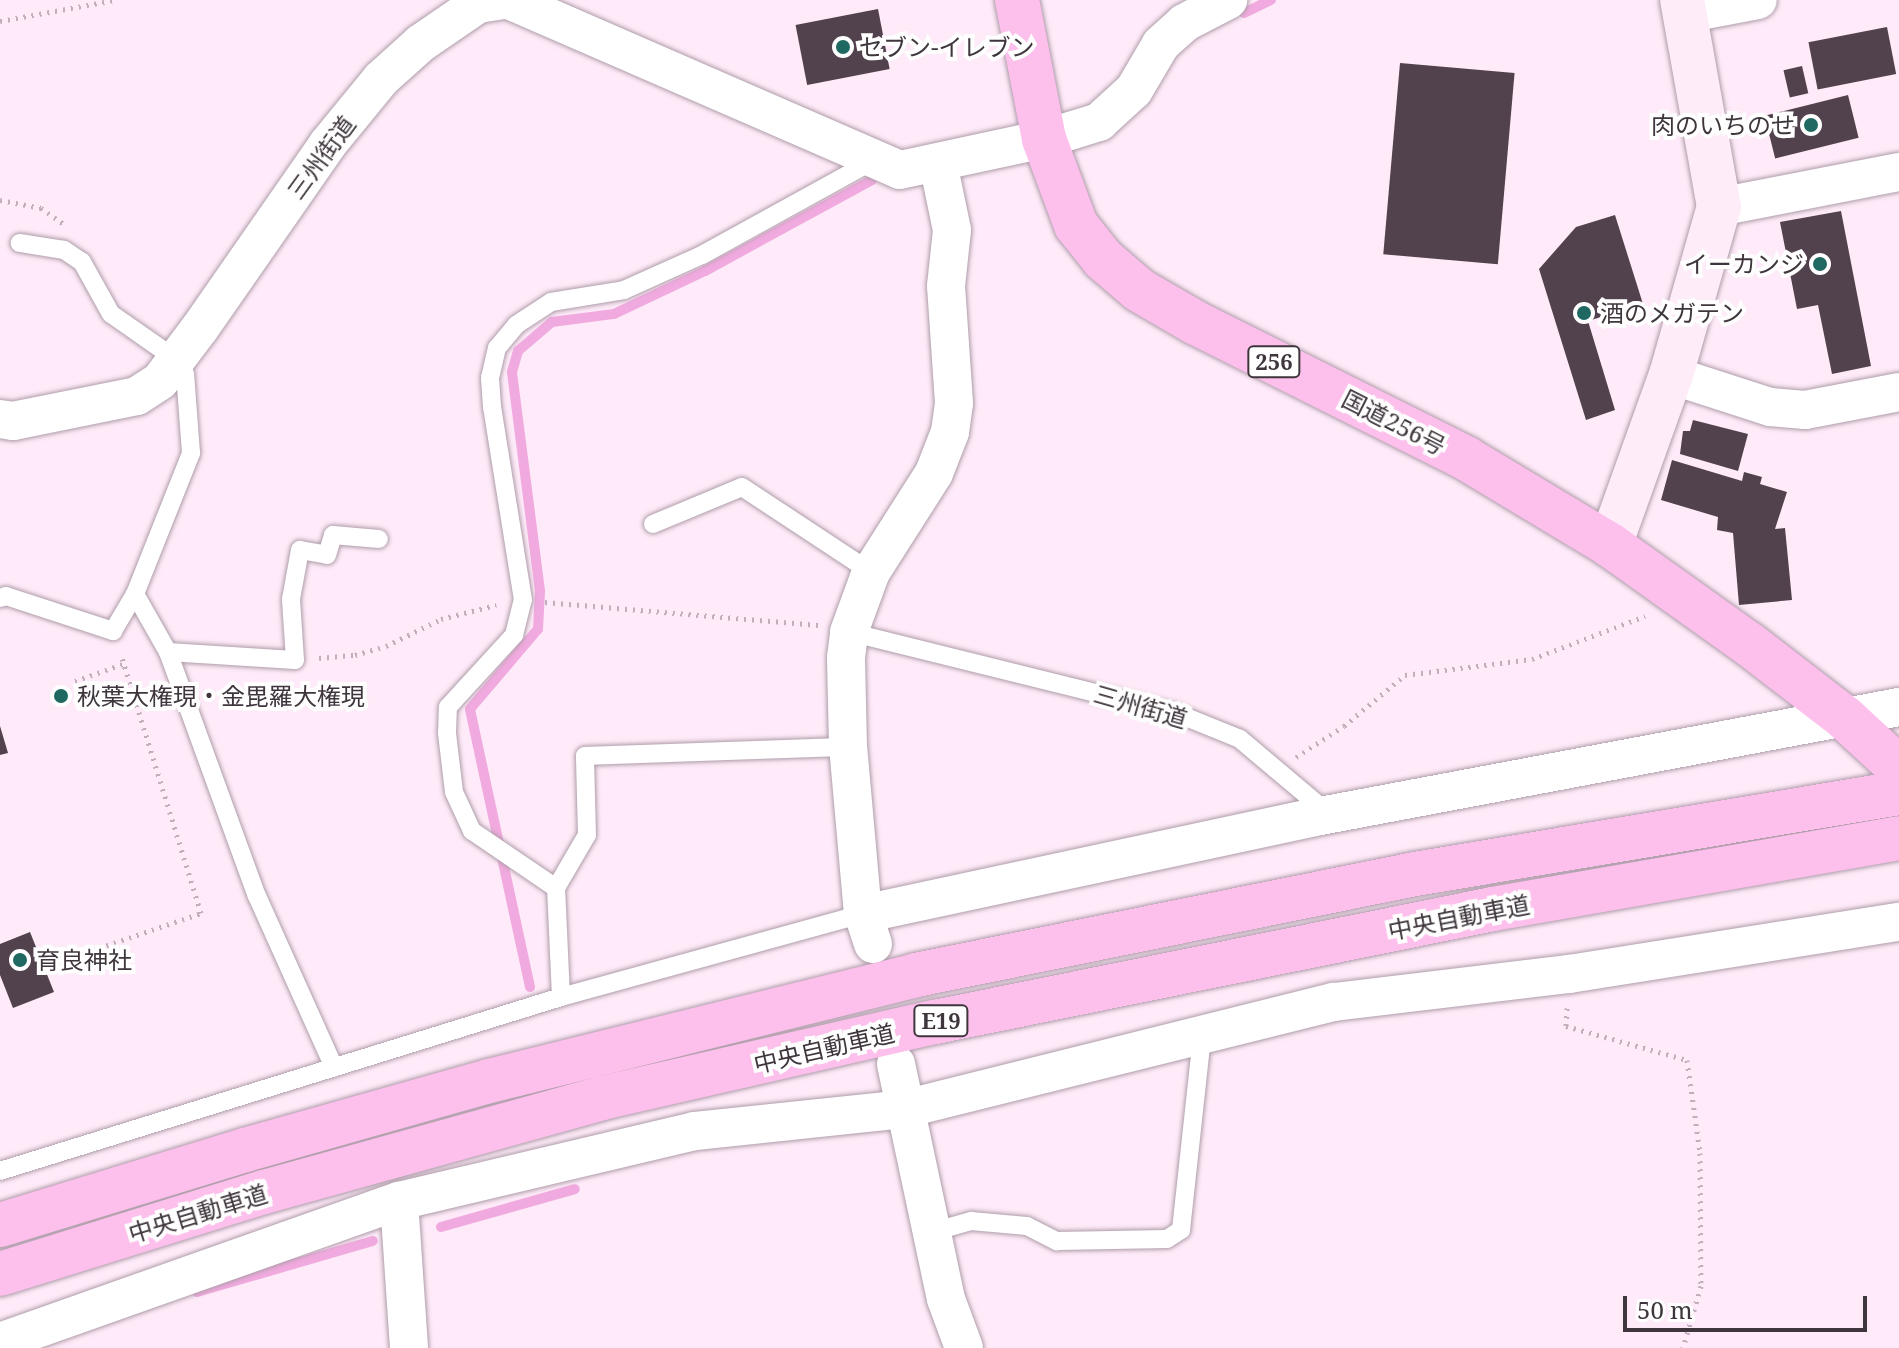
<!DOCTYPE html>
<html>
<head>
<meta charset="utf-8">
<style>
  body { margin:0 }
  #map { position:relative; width:1899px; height:1348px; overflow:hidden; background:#feeaf8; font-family:"Noto Serif","Noto Sans JP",serif }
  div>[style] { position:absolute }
  .stream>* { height:10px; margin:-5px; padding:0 5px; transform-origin:5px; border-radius:5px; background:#f1aadf }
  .building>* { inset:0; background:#52424d; transform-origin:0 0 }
  .path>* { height:5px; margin-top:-2.5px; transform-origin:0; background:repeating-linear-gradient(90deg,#bfafbb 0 2px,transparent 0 8px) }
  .roads { filter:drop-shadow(0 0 2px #af9daa) drop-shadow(0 0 2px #af9daa) }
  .lane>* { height:18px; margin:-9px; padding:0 9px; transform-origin:9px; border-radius:9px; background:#fff }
  .street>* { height:38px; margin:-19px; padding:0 19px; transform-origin:19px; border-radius:19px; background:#fff }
  .secondary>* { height:44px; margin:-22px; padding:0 22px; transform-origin:22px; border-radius:22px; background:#feecf9 }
  .highway>* { height:44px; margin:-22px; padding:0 22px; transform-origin:22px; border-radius:22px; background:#fdbfec }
  .dots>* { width:22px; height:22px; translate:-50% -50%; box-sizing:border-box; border:4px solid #fefefe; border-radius:50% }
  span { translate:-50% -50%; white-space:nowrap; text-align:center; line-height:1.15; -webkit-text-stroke:8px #fefefe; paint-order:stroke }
  .shield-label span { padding:2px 6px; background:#fefefe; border:2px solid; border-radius:6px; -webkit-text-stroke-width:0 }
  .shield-label { font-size:22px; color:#3e363c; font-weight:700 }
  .poi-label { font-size:24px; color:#3e363c }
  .left { translate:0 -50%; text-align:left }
  .right { translate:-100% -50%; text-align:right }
  .street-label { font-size:24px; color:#3e363c }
  .scale { position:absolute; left:1623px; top:1296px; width:244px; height:36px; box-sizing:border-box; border:4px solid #3e363c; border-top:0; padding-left:10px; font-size:24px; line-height:28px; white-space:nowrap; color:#3e363c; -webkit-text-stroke:6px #fefefe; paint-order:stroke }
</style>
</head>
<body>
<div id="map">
  <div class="stream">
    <div style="left:1244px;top:13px;width:30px;rotate:-26deg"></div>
    <div style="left:530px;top:987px;width:284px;rotate:-102.2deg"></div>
    <div style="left:470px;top:709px;width:105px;rotate:-49.6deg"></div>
    <div style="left:538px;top:629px;width:38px;rotate:-87deg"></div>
    <div style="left:540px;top:591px;width:221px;rotate:-97.3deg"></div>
    <div style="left:512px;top:372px;width:22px;rotate:-74deg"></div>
    <div style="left:518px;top:351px;width:45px;rotate:-40.5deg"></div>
    <div style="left:552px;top:322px;width:63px;rotate:-7.4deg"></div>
    <div style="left:614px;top:314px;width:101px;rotate:-25.3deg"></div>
    <div style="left:705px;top:271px;width:190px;rotate:-28.6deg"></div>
    <div style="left:441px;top:1227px;width:139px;rotate:-15.8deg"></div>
    <div style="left:197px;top:1292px;width:183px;rotate:-16.2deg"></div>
  </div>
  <div class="building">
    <div style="left:878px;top:9px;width:61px;height:84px;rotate:79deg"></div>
    <div style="left:1887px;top:27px;width:48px;height:80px;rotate:79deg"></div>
    <div style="left:1400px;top:63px;width:115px;height:192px;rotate:5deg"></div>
    <div style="left:1802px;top:66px;width:28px;height:19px;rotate:77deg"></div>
    <div style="left:1848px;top:95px;width:44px;height:86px;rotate:76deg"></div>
    <div style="clip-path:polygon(1841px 211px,1871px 366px,1832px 374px,1818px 305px,1797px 309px,1780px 222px)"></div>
    <div style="clip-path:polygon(1615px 215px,1643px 304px,1588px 321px,1615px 410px,1586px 420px,1539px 269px,1576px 227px)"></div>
    <div style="clip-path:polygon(1693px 420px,1748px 434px,1738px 471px,1680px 454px,1683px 431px,1690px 431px)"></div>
    <div style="clip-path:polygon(1672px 460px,1742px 481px,1744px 472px,1762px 477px,1760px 484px,1787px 492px,1775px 529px,1785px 528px,1792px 600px,1739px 605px,1733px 533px,1717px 530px,1718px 517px,1661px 500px)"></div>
    <div style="clip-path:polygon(0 726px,8px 753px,0 755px)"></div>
    <div style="clip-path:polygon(30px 932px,54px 992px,13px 1008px,0 975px,0 944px)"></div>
  </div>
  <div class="path">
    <div style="left:0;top:21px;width:118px;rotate:-10.3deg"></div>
    <div style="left:0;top:200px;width:42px;rotate:11deg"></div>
    <div style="left:41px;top:208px;width:29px;rotate:35deg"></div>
    <div style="left:545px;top:602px;width:274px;rotate:4.8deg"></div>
    <div style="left:319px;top:658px;width:36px;rotate:-5deg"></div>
    <div style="left:355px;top:655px;width:32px;rotate:-16deg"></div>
    <div style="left:386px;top:646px;width:61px;rotate:-26.1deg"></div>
    <div style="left:441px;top:619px;width:57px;rotate:-14.3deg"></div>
    <div style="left:75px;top:681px;width:51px;rotate:-19.5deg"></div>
    <div style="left:1296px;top:757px;width:57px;rotate:-32.9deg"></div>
    <div style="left:1344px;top:726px;width:80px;rotate:-39.9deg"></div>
    <div style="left:1405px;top:675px;width:128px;rotate:-7.2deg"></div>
    <div style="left:1532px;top:659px;width:121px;rotate:-20.8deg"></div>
    <div style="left:61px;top:961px;width:148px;rotate:-18.9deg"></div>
    <div style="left:201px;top:913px;width:270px;rotate:-107.2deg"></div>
    <div style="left:1567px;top:1008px;width:18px;rotate:93deg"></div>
    <div style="left:1566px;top:1026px;width:126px;rotate:15.7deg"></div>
    <div style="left:1687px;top:1060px;width:94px;rotate:82deg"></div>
    <div style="left:1700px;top:1153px;width:133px;rotate:89.6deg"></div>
    <div style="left:1701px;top:1286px;width:65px;rotate:106.2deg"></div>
  </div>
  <div class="roads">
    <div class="lane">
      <div style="left:653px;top:524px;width:96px;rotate:-22.6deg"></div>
      <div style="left:742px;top:487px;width:154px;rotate:33.4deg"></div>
      <div style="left:135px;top:594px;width:67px;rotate:60.4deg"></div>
      <div style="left:168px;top:652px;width:260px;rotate:70deg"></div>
      <div style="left:257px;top:896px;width:188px;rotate:65.8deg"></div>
      <div style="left:0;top:598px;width:6px;rotate:-18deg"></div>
      <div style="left:6px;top:596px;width:113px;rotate:18.1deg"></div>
      <div style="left:113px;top:631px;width:43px;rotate:-59.3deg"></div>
      <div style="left:135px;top:594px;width:152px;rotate:-68.3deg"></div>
      <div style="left:191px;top:453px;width:79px;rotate:-94.3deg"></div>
      <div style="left:185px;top:374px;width:16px;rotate:-120deg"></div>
      <div style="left:177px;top:360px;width:80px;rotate:-145.1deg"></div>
      <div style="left:111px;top:314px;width:60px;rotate:-119.1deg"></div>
      <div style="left:82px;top:262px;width:22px;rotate:-146deg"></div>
      <div style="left:64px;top:250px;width:45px;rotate:-171deg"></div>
      <div style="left:849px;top:632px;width:337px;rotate:13.9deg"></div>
      <div style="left:1176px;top:713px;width:69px;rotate:22.1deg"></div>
      <div style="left:1240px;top:739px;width:115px;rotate:40.1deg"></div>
      <div style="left:168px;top:652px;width:127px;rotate:3.6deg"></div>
      <div style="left:295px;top:660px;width:61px;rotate:-93.8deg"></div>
      <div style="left:291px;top:599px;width:50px;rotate:-79.6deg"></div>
      <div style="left:300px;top:550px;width:27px;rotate:10deg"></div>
      <div style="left:327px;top:555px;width:21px;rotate:-73deg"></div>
      <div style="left:333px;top:535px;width:46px;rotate:5deg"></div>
      <div style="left:556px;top:888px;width:61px;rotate:-59.7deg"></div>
      <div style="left:587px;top:835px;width:79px;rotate:-91.5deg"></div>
      <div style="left:585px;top:756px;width:263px;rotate:-2deg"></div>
      <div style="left:561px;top:997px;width:109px;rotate:-92.6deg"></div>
      <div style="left:556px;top:888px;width:102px;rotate:-145.8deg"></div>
      <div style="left:472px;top:831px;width:43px;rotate:-114.8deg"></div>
      <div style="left:454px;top:792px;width:59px;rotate:-96.8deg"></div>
      <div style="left:447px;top:733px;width:26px;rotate:-88deg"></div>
      <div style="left:448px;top:707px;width:98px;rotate:-47.5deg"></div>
      <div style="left:514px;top:635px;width:36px;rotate:-76deg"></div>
      <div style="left:523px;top:600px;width:195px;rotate:-99.1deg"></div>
      <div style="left:492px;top:407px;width:29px;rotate:-94deg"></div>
      <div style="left:490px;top:378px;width:31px;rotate:-77deg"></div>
      <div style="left:497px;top:348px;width:30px;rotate:-50deg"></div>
      <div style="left:516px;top:325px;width:42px;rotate:-33.3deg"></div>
      <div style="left:551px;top:302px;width:74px;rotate:-9.3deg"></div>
      <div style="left:624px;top:290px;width:85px;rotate:-24.2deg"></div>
      <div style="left:702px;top:255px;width:196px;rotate:-28.9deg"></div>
      <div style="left:0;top:1171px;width:587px;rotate:-17.23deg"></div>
      <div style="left:561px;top:997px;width:313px;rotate:-15.4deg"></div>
      <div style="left:932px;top:1232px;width:41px;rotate:-15.8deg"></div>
      <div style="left:971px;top:1221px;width:56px;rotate:5.1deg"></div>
      <div style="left:1027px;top:1226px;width:34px;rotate:27deg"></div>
      <div style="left:1057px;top:1241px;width:110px;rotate:-1deg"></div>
      <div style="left:1167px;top:1239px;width:17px;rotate:-33deg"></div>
      <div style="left:1181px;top:1230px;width:194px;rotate:-83.8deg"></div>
    </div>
    <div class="street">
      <div style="left:509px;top:0;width:426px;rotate:23.5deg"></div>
      <div style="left:900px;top:170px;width:147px;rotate:-12.1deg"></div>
      <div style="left:1044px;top:139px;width:58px;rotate:-17.2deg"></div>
      <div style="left:1099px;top:122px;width:47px;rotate:-42.4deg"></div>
      <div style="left:1134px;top:90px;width:53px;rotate:-59.6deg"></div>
      <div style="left:1161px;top:44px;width:31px;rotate:-42deg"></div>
      <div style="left:1184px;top:23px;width:50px;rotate:-27.6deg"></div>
      <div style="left:1684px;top:14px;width:75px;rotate:-10.7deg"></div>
      <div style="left:1719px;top:207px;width:183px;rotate:-11deg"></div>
      <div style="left:1671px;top:375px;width:104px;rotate:17.9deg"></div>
      <div style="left:1770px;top:407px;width:35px;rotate:5deg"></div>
      <div style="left:1805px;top:410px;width:96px;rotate:-10.8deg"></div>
      <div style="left:0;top:419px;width:13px;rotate:9deg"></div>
      <div style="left:13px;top:421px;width:126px;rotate:-11.4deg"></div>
      <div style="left:137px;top:396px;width:27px;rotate:-33deg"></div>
      <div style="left:160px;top:381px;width:66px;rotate:-53deg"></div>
      <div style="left:200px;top:328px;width:223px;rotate:-55.2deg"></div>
      <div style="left:327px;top:145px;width:85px;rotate:-50.7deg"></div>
      <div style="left:381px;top:79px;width:54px;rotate:-42deg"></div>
      <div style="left:421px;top:43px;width:69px;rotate:-34.4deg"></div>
      <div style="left:478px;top:4px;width:26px;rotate:-9deg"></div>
      <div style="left:863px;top:914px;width:462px;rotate:-12.1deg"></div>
      <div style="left:1315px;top:817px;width:594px;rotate:-10.67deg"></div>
      <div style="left:873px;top:944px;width:32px;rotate:-108deg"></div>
      <div style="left:863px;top:914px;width:168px;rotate:-95.1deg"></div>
      <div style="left:848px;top:747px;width:89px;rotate:-91.3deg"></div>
      <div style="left:846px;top:658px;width:26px;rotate:-83deg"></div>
      <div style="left:849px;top:632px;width:64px;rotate:-69.9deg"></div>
      <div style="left:871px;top:572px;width:117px;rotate:-57.5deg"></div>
      <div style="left:934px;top:473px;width:44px;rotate:-68.7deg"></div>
      <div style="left:950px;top:432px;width:29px;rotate:-82deg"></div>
      <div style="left:954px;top:403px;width:117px;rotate:-93.9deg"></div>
      <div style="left:946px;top:286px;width:56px;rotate:-83.9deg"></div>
      <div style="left:952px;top:230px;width:68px;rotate:-101.8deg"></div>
      <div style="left:896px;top:1064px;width:240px;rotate:78deg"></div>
      <div style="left:946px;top:1299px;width:52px;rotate:69.8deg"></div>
      <div style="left:399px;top:1201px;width:147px;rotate:86.1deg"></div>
      <div style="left:0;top:1342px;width:423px;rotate:-19.5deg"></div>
      <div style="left:399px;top:1201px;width:304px;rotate:-13.3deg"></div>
      <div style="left:695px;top:1131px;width:210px;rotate:-6deg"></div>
      <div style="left:904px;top:1109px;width:443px;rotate:-14deg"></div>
      <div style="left:1334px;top:1002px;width:237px;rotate:-6.8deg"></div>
      <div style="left:1569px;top:974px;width:334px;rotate:-9deg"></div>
    </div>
    <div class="secondary">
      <div style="left:1610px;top:545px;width:181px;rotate:-70.3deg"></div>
      <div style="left:1671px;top:375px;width:175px;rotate:-74.1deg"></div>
      <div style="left:1719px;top:207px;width:210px;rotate:-100.1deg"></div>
    </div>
    <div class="highway">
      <div style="left:1017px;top:0;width:142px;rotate:79deg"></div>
      <div style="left:1044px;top:139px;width:92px;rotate:69.6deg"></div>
      <div style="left:1076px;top:225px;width:43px;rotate:51.5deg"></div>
      <div style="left:1103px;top:259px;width:48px;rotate:40.7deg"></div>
      <div style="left:1139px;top:290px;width:66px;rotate:30.1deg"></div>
      <div style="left:1196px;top:323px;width:303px;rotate:26.6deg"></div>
      <div style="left:1467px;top:459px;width:167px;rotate:31deg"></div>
      <div style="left:1610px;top:545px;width:171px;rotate:35.5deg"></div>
      <div style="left:1749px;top:644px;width:121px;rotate:37.6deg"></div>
      <div style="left:1845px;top:718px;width:71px;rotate:42.7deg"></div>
      <div style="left:0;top:1225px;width:256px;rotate:-17deg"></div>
      <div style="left:245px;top:1150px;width:254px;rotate:-15.8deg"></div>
      <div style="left:489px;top:1081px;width:440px;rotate:-13.9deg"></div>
      <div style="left:916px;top:975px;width:509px;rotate:-11.44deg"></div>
      <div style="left:1415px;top:874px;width:491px;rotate:-9.5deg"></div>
      <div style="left:0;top:1274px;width:276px;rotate:-17.3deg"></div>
      <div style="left:264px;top:1192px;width:351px;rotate:-15.5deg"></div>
      <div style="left:602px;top:1098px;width:342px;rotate:-12.9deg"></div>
      <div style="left:935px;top:1022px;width:569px;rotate:-11.45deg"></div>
      <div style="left:1493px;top:909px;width:412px;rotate:-9.9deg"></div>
    </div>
  </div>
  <div class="dots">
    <div style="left:843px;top:47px;background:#1f6962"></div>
    <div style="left:1811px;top:125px;background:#1f6962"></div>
    <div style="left:1820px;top:264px;background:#1f6962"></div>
    <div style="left:1584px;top:313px;background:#1f6962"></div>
    <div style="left:61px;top:696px;background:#1f6962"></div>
    <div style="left:20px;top:960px;background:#1f6962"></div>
  </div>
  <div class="shield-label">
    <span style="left:1274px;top:362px">256</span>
    <span style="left:941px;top:1021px">E19</span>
  </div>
  <div class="poi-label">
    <span class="left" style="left:859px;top:47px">セブン-イレブン</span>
    <span class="right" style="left:1795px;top:125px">肉のいちのせ</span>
    <span class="right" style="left:1804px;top:264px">イーカンジ</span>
    <span class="left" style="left:1600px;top:313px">酒のメガテン</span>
    <span class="left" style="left:77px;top:696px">秋葉大権現・金毘羅大権現</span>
    <span class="left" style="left:36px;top:960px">育良神社</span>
  </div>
  <div class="street-label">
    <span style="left:321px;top:157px;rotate:-54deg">三州街道</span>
    <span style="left:1394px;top:422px;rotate:27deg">国道256号</span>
    <span style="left:1141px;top:706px;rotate:16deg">三州街道</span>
    <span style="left:1459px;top:917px;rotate:-11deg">中央自動車道</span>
    <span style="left:824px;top:1048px;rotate:-13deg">中央自動車道</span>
    <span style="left:198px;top:1213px;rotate:-17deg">中央自動車道</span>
  </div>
  <div class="scale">50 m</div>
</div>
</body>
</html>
